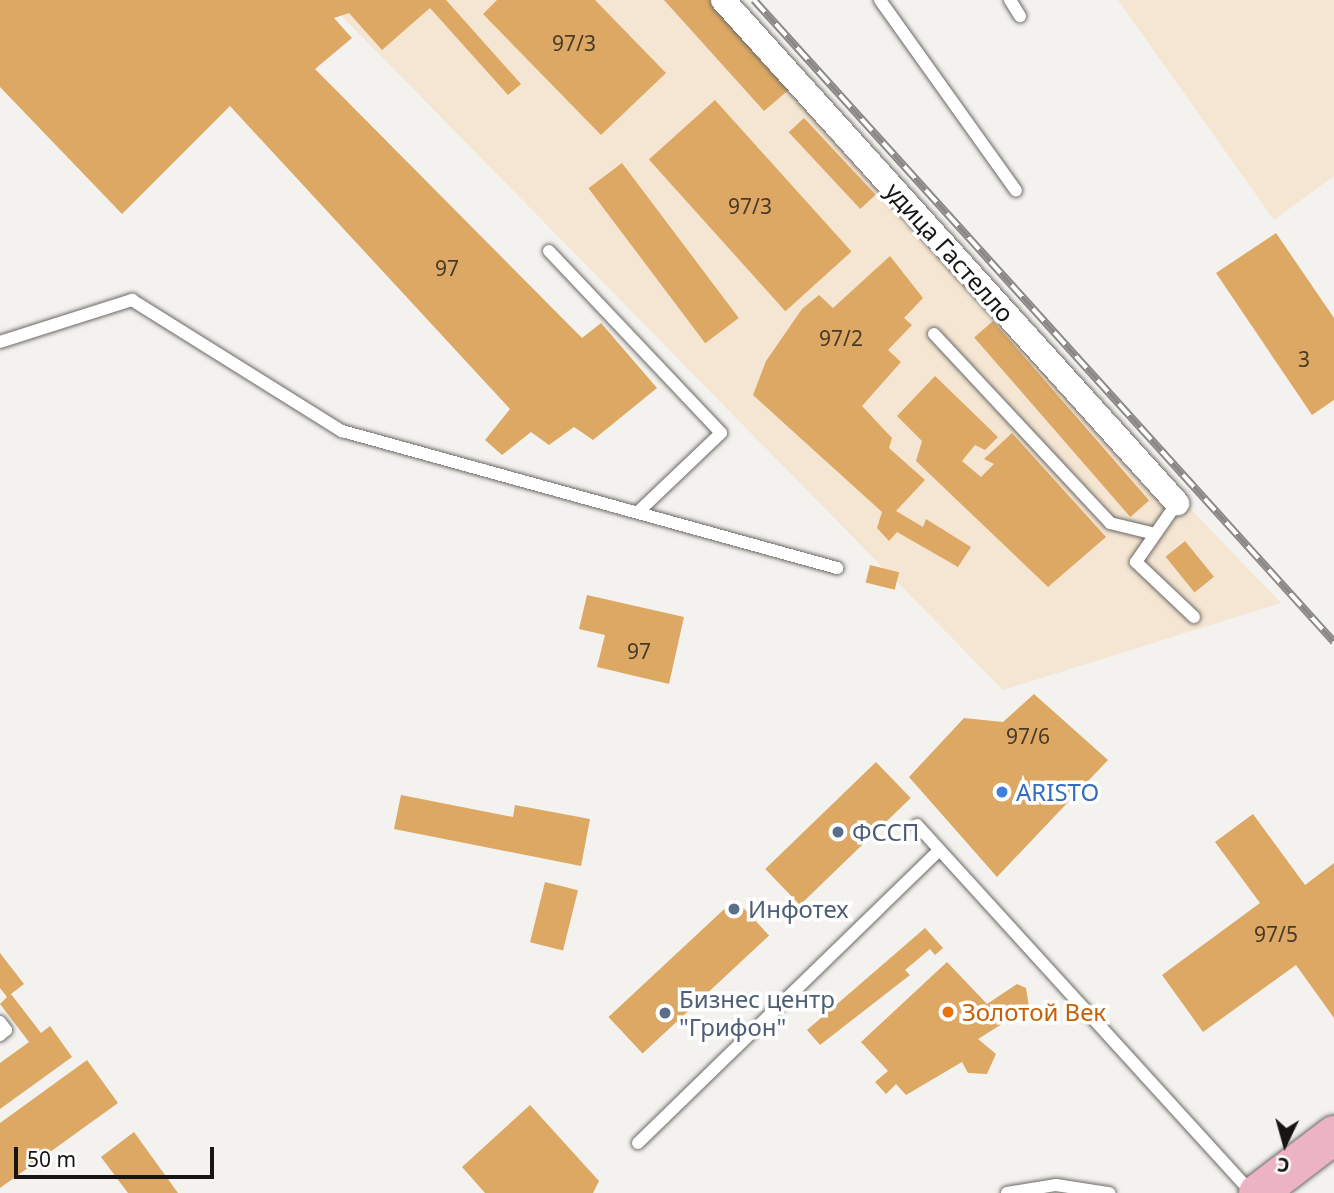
<!DOCTYPE html>
<html>
<head>
<meta charset="utf-8">
<style>
  body { margin:0 }
  #map { position:relative; width:1334px; height:1193px; overflow:hidden; background:#f4f2ee; font-family:"Noto Sans",sans-serif }
  div>[style] { position:absolute }
  .industrial>* { inset:0; background:#f5e6d3 }
  .building>* { inset:0; background:#dda863; transform-origin:0 0 }
  .roads { filter:drop-shadow(0 0 2px #6b6966) drop-shadow(0 0 2px #6b6966) }
  .service>* { height:12px; margin:-6px; padding:0 6px; transform-origin:6px; border-radius:6px; background:#fff }
  .minor>* { height:24px; margin:-12px; padding:0 12px; transform-origin:12px; border-radius:12px; background:#fff }
  .primary>* { height:38px; margin:-19px; padding:0 19px; transform-origin:19px; border-radius:19px; background:#ecb4c2 }
  .rail>* { height:8px; margin-top:-4px; transform-origin:0; background:repeating-linear-gradient(90deg,#fff 0 16px,#8a8986 0 32px); box-sizing:border-box; border-block:2px solid #8a8986 }
  .dots>* { width:19px; height:19px; translate:-50% -50%; box-sizing:border-box; border:4px solid #fff; border-radius:50% }
  span { translate:-50% -50%; white-space:nowrap; text-align:center; line-height:1.15; -webkit-text-stroke:7px #fff; paint-order:stroke }
  .number-label { font-size:21px; color:#483a28 }
  .number-label span { -webkit-text-stroke-width:0 }
  .street-label { font-size:24px; color:#161514 }
  .shop-label { font-size:24px; color:#366cbe }
  .left { translate:0 -50%; text-align:left }
  .service-label { font-size:24px; color:#4e5e75 }
  .food-label { font-size:24px; color:#c56008 }
  .north { position:absolute; left:1250px; top:1109px; width:70px; height:70px; -webkit-text-stroke:5px #fff; paint-order:stroke; rotate:185deg; font-size:19px; font-weight:700; line-height:28px; text-align:center; color:#161514 }
  .north::after { content:''; display:block; margin:auto; width:24px; height:32px; background:#161514; clip-path:polygon(50% 0,100% 100%,50% 72%,0 100%) }
  .scale { position:absolute; left:14px; top:1147px; width:200px; height:32px; box-sizing:border-box; border:4px solid #161514; border-top:0; padding-left:9px; font-size:21px; line-height:24px; white-space:nowrap; color:#161514; -webkit-text-stroke:5px #fff; paint-order:stroke }
</style>
</head>
<body>
<div id="map">
  <div class="industrial">
    <div style="clip-path:polygon(326px 0,702px 0,1281px 603px,1003px 690px)"></div>
    <div style="clip-path:polygon(1118px 0,1334px 0,1334px 176px,1274px 220px)"></div>
  </div>
  <div class="building">
    <div style="clip-path:polygon(0 0,446px 0,521px 84px,508px 95px,430px 8px,382px 50px,349px 13px,334px 18px,352px 38px,315px 69px,582px 338px,601px 323px,657px 388px,593px 440px,574px 427px,549px 445px,531px 432px,502px 455px,485px 440px,510px 409px,230px 106px,122px 214px,0 87px)"></div>
    <div style="clip-path:polygon(497px 0,595px 0,666px 73px,601px 135px,483px 14px)"></div>
    <div style="clip-path:polygon(664px 0,714px 0,792px 87px,764px 111px)"></div>
    <div style="left:715px;top:100px;width:204px;height:89px;rotate:48deg"></div>
    <div style="left:804px;top:118px;width:105px;height:21px;rotate:47deg"></div>
    <div style="left:622px;top:163px;width:194px;height:42px;rotate:53deg"></div>
    <div style="clip-path:polygon(1276px 233px,1334px 318px,1334px 400px,1312px 415px,1216px 273px)"></div>
    <div style="clip-path:polygon(890px 256px,923px 298px,904px 318px,912px 325px,888px 350px,901px 362px,862px 406px,892px 438px,889px 448px,925px 480px,896px 511px,923px 527px,926px 519px,971px 547px,958px 567px,897px 532px,889px 541px,877px 528px,882px 512px,753px 395px,766px 361px,802px 309px,819px 295px,833px 308px)"></div>
    <div style="left:993px;top:321px;width:238px;height:25px;rotate:49deg"></div>
    <div style="clip-path:polygon(935px 376px,998px 437px,985px 450px,975px 445px,962px 461px,981px 477px,994px 464px,984px 459px,1012px 433px,1106px 537px,1048px 587px,916px 461px,922px 441px,897px 416px)"></div>
    <div style="left:1185px;top:541px;width:46px;height:25px;rotate:51deg"></div>
    <div style="left:870px;top:565px;width:30px;height:18px;rotate:14deg"></div>
    <div style="clip-path:polygon(587px 595px,684px 617px,669px 684px,597px 667px,605px 635px,579px 629px)"></div>
    <div style="clip-path:polygon(1034px 694px,1108px 760px,997px 877px,909px 777px,964px 718px,1003px 722px)"></div>
    <div style="left:876px;top:762px;width:50px;height:154px;rotate:46deg"></div>
    <div style="clip-path:polygon(401px 795px,513px 817px,515px 805px,590px 819px,581px 866px,394px 829px)"></div>
    <div style="clip-path:polygon(1253px 814px,1305px 885px,1334px 863px,1334px 1018px,1296px 965px,1203px 1032px,1162px 975px,1260px 903px,1215px 842px)"></div>
    <div style="left:545px;top:882px;width:34px;height:62px;rotate:14deg"></div>
    <div style="left:735px;top:899px;width:50px;height:173px;rotate:47deg"></div>
    <div style="clip-path:polygon(925px 928px,943px 948px,935px 955px,930px 949px,905px 970px,910px 975px,820px 1045px,807px 1030px)"></div>
    <div style="clip-path:polygon(0 953px,24px 984px,11px 994px,41px 1033px,50px 1026px,72px 1057px,0 1109px,0 1063px,29px 1042px,0 1004px,7px 997px,0 988px)"></div>
    <div style="clip-path:polygon(947px 962px,987px 1004px,1017px 984px,1026px 988px,1029px 1007px,978px 1039px,996px 1054px,987px 1074px,968px 1073px,962px 1062px,906px 1095px,896px 1084px,886px 1094px,875px 1082px,888px 1071px,861px 1042px)"></div>
    <div style="clip-path:polygon(87px 1060px,118px 1103px,0 1188px,0 1123px)"></div>
    <div style="clip-path:polygon(530px 1105px,599px 1181px,593px 1193px,485px 1193px,462px 1167px)"></div>
    <div style="clip-path:polygon(134px 1132px,178px 1193px,128px 1193px,101px 1157px)"></div>
  </div>
  <div class="roads">
    <div class="service">
      <div style="left:880px;top:0;width:234px;rotate:54.5deg"></div>
      <div style="left:1010px;top:0;width:19px;rotate:58deg"></div>
      <div style="left:549px;top:251px;width:250px;rotate:46.6deg"></div>
      <div style="left:721px;top:433px;width:115px;rotate:136.4deg"></div>
      <div style="left:934px;top:334px;width:258px;rotate:47deg"></div>
      <div style="left:1110px;top:523px;width:46px;rotate:13.7deg"></div>
      <div style="left:0;top:342px;width:139px;rotate:-17.7deg"></div>
      <div style="left:132px;top:300px;width:248px;rotate:32deg"></div>
      <div style="left:342px;top:431px;width:514px;rotate:15.47deg"></div>
      <div style="left:1177px;top:503px;width:72px;rotate:124.8deg"></div>
      <div style="left:1136px;top:562px;width:80px;rotate:43.5deg"></div>
      <div style="left:917px;top:825px;width:498px;rotate:47.7deg"></div>
      <div style="left:0;top:1022px;width:10px;rotate:53deg"></div>
      <div style="left:6px;top:1030px;width:8px;rotate:140deg"></div>
      <div style="left:638px;top:1143px;width:420px;rotate:-44.2deg"></div>
      <div style="left:1007px;top:1193px;width:50px;rotate:-9.3deg"></div>
      <div style="left:1056px;top:1185px;width:54px;rotate:8.6deg"></div>
    </div>
    <div class="minor">
      <div style="left:723px;top:0;width:678px;rotate:47.93deg"></div>
    </div>
    <div class="primary">
      <div style="left:1258px;top:1193px;width:96px;rotate:-37.3deg"></div>
    </div>
  </div>
  <div class="rail">
    <div style="left:754px;top:0;width:865px;rotate:47.9deg"></div>
  </div>
  <div class="dots">
    <div style="left:1002px;top:792px;background:#3f7fe0"></div>
    <div style="left:838px;top:832px;background:#5c6f8a"></div>
    <div style="left:734px;top:909px;background:#5c6f8a"></div>
    <div style="left:948px;top:1012px;background:#e8710a"></div>
    <div style="left:665px;top:1013px;background:#5c6f8a"></div>
  </div>
  <div class="number-label">
    <span style="left:574px;top:43px">97/3</span>
    <span style="left:750px;top:206px">97/3</span>
    <span style="left:447px;top:268px">97</span>
    <span style="left:841px;top:338px">97/2</span>
    <span style="left:1304px;top:359px">3</span>
    <span style="left:639px;top:651px">97</span>
    <span style="left:1028px;top:736px">97/6</span>
    <span style="left:1276px;top:934px">97/5</span>
  </div>
  <div class="street-label">
    <span style="left:950px;top:252px;rotate:48deg">удица Гастелло</span>
  </div>
  <div class="shop-label">
    <span class="left" style="left:1016px;top:792px">ARISTO</span>
  </div>
  <div class="service-label">
    <span class="left" style="left:852px;top:832px">ФССП</span>
    <span class="left" style="left:748px;top:909px">Инфотех</span>
    <span class="left" style="left:679px;top:1013px">Бизнес центр<br>"Грифон"</span>
  </div>
  <div class="food-label">
    <span class="left" style="left:962px;top:1012px">Золотой Век</span>
  </div>
  <div class="north">С</div>
  <div class="scale">50 m</div>
</div>
</body>
</html>
